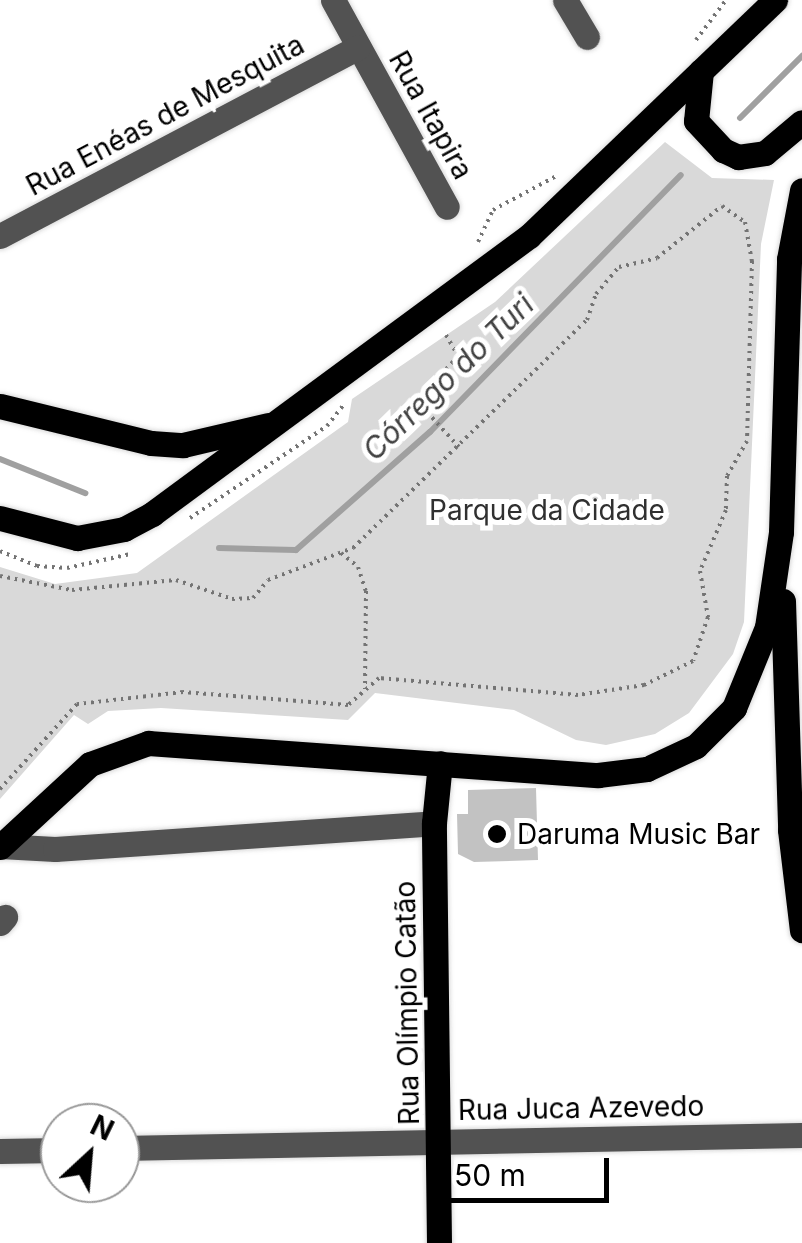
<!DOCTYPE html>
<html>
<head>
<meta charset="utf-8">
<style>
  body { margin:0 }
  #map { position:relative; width:802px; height:1243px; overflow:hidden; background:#fff; font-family:Inter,sans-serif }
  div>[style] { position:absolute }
  .green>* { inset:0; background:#d9d9d9 }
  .stream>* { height:6px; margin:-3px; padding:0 3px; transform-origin:3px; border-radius:3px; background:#a0a0a0 }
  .building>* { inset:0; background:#c2c2c2 }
  .path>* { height:4px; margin-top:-2px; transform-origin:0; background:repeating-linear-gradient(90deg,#747474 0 2.5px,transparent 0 7.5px) }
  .roads { filter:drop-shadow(0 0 2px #dbdbdb) drop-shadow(0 0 2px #dbdbdb) }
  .minor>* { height:25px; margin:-12.5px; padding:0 12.5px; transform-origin:12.5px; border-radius:12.5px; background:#525252 }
  .major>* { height:25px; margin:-12.5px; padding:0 12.5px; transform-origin:12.5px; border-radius:12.5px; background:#000 }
  .dots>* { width:28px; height:28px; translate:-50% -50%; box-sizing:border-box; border:5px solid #fff; border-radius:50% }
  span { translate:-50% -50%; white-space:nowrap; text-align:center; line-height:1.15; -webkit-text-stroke:10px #fff; paint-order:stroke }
  .street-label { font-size:28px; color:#000 }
  .park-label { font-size:28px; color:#303030 }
  .poi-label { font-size:28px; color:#000 }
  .left { translate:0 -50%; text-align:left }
  .water-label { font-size:30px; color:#414141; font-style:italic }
  .north { position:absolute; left:40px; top:1103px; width:100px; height:100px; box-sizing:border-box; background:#fff; border:2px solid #999; border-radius:50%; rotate:26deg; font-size:28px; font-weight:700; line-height:40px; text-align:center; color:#000 }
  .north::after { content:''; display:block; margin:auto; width:35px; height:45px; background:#000; clip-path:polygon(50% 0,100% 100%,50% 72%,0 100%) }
  .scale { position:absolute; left:437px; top:1158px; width:172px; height:45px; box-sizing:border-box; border:5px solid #000; border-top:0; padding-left:12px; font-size:30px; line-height:35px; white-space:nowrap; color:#000; -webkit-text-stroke:8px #fff; paint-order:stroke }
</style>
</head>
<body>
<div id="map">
  <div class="green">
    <div style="clip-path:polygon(665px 142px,712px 178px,774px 180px,761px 244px,744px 622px,733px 654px,689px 713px,655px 734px,606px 745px,576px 740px,514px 710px,375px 693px,348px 720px,161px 708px,108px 711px,88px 724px,74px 715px,0 799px,0 567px,55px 584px,137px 573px,348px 422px,352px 399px,495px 302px)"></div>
  </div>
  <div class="stream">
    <div style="left:740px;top:118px;width:88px;rotate:-45deg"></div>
    <div style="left:0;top:459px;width:92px;rotate:21.8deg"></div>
    <div style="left:219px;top:548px;width:77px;rotate:1.5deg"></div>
    <div style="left:296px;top:550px;width:179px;rotate:-41.4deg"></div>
    <div style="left:430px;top:432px;width:359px;rotate:-45.7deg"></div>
  </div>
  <div class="building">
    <div style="clip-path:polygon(536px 788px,538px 860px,474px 862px,458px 854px,457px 814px,468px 814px,468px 790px)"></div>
  </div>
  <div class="path">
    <div style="left:696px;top:40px;width:50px;rotate:-53.1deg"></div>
    <div style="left:478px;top:242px;width:35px;rotate:-65deg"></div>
    <div style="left:493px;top:210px;width:74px;rotate:-28.3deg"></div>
    <div style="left:446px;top:335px;width:24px;rotate:60deg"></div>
    <div style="left:458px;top:356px;width:61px;rotate:132.3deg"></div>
    <div style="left:417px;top:401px;width:62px;rotate:47.6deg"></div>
    <div style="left:190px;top:518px;width:165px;rotate:-33.9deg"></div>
    <div style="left:327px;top:426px;width:29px;rotate:-52deg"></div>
    <div style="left:0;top:551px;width:40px;rotate:22deg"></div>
    <div style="left:37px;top:566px;width:30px;rotate:4deg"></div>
    <div style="left:67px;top:568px;width:65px;rotate:-12.5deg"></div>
    <div style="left:341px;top:553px;width:22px;rotate:39deg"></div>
    <div style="left:358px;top:567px;width:25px;rotate:72deg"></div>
    <div style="left:366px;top:591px;width:98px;rotate:90.6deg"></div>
    <div style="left:0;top:576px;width:73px;rotate:11deg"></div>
    <div style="left:72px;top:590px;width:104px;rotate:-5.5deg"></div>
    <div style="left:176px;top:580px;width:59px;rotate:18.7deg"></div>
    <div style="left:232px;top:599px;width:21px;rotate:-3deg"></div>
    <div style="left:253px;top:598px;width:23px;rotate:-50deg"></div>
    <div style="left:268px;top:580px;width:91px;rotate:-20.6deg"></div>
    <div style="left:353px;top:548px;width:327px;rotate:-44.3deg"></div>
    <div style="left:587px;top:320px;width:28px;rotate:-71deg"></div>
    <div style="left:596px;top:294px;width:35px;rotate:-50deg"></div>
    <div style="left:619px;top:267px;width:39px;rotate:-13deg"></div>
    <div style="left:657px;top:258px;width:83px;rotate:-38.7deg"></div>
    <div style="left:722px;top:206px;width:28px;rotate:35deg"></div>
    <div style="left:745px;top:222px;width:40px;rotate:80deg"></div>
    <div style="left:752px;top:261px;width:180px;rotate:91.6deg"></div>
    <div style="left:747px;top:441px;width:40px;rotate:119.7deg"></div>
    <div style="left:727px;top:476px;width:34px;rotate:92deg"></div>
    <div style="left:726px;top:510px;width:66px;rotate:113.1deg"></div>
    <div style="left:700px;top:571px;width:47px;rotate:80.1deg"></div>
    <div style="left:708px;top:617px;width:46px;rotate:108.8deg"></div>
    <div style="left:693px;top:661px;width:55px;rotate:153.9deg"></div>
    <div style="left:644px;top:685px;width:67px;rotate:171.4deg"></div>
    <div style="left:578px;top:695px;width:200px;rotate:-175.1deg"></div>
    <div style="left:379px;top:678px;width:41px;rotate:138.9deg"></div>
    <div style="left:348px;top:705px;width:166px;rotate:-175.5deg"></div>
    <div style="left:183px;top:692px;width:107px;rotate:173.5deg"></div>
    <div style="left:77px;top:704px;width:115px;rotate:132.2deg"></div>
  </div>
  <div class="roads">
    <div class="minor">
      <div style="left:333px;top:0;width:236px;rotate:61.2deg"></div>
      <div style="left:565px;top:0;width:43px;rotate:59.3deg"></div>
      <div style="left:0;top:236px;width:405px;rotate:-27.8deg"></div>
      <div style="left:0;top:846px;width:55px;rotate:3.1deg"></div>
      <div style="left:55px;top:849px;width:380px;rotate:-3.9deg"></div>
      <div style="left:0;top:923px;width:8px;rotate:-50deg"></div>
      <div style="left:120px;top:1148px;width:682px;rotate:-1.09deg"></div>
      <div style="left:0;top:1151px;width:60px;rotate:-1deg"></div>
    </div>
    <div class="major">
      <div style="left:701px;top:71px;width:50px;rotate:95.7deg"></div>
      <div style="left:696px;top:121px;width:40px;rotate:47deg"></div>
      <div style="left:723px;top:150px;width:17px;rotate:25deg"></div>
      <div style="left:738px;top:157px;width:27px;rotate:-8deg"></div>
      <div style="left:765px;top:153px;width:48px;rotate:-40deg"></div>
      <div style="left:0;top:406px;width:155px;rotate:13.8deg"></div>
      <div style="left:151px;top:443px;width:32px;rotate:4deg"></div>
      <div style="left:183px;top:445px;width:87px;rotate:-13.2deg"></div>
      <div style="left:0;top:518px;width:80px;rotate:14.6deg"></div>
      <div style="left:77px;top:538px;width:48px;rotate:-10.8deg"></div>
      <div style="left:124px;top:529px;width:32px;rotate:-28deg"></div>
      <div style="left:152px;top:514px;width:468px;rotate:-36.4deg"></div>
      <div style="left:529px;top:236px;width:341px;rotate:-43.8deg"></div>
      <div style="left:783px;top:601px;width:229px;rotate:88.2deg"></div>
      <div style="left:790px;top:830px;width:101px;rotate:83.2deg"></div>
      <div style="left:0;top:847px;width:122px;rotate:-42.7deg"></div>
      <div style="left:90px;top:764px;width:62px;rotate:-19.9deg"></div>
      <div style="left:148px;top:743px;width:451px;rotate:4.1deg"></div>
      <div style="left:598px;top:775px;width:49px;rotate:-7deg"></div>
      <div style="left:647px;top:769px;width:54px;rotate:-25.1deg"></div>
      <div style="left:696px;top:746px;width:54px;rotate:-45deg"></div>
      <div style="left:734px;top:708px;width:87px;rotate:-67.8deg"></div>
      <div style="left:767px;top:627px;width:96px;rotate:-81.6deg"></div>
      <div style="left:781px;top:532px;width:273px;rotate:-88.3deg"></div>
      <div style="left:789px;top:259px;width:70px;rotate:-79.3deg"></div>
      <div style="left:439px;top:1243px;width:420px;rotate:-90.7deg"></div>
      <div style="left:434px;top:823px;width:60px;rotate:-84.3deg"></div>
    </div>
  </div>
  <div class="dots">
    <div style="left:497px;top:834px;background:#000"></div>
  </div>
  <div class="street-label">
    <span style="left:165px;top:115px;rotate:-28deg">Rua Enéas de Mesquita</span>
    <span style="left:431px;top:115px;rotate:61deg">Rua Itapira</span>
    <span style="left:407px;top:1003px;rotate:-91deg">Rua Olímpio Catão</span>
    <span style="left:581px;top:1108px;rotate:-1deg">Rua Juca Azevedo</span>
  </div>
  <div class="park-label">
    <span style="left:547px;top:510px">Parque da Cidade</span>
  </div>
  <div class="poi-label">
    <span class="left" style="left:517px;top:834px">Daruma Music Bar</span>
  </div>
  <div class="water-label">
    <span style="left:448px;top:377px;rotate:-44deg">Córrego do Turi</span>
  </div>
  <div class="north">N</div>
  <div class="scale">50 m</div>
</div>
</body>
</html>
